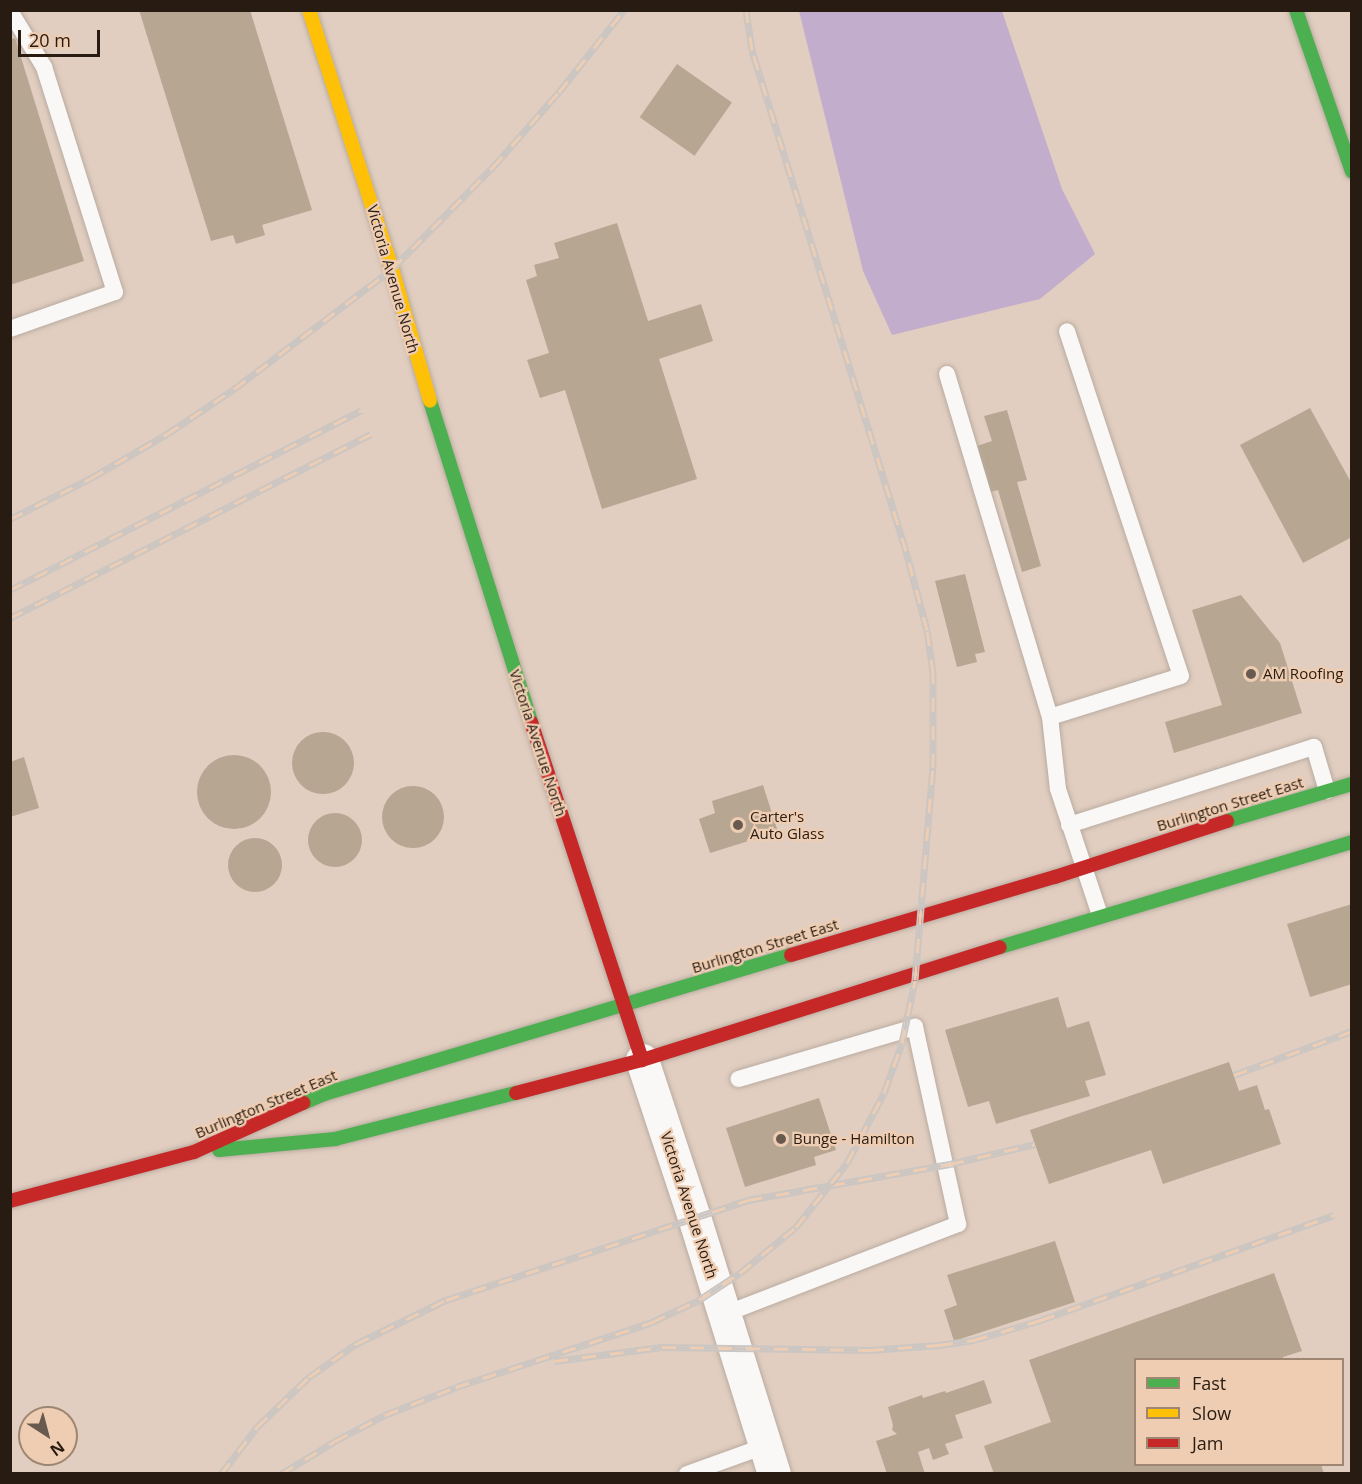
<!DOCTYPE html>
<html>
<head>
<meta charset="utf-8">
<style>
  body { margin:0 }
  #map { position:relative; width:1362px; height:1484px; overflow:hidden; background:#e1cec0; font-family:"Open Sans",sans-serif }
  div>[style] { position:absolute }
  .forest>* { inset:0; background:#c3adcc }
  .building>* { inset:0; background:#b7a692; transform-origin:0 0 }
  .round { border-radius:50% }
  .roads { filter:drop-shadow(0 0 2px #b9aba0) drop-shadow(0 0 2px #b9aba0) }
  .lane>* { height:16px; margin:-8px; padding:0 8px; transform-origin:8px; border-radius:8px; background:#faf8f6 }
  .street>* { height:33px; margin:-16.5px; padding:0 16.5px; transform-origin:16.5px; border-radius:16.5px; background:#faf8f6 }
  .fast>* { height:14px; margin:-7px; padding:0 7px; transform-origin:7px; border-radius:7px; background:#4caf50 }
  .slow>* { height:14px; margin:-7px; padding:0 7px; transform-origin:7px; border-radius:7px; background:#ffc107 }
  .jam>* { height:14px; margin:-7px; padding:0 7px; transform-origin:7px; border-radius:7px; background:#c62828 }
  .rail>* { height:7px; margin-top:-3.5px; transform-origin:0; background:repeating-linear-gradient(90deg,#efcdb2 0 14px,#ccc6c2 0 28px); box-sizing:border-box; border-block:2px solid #ccc6c2 }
  .dots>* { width:16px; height:16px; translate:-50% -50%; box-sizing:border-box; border:3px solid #efcdb2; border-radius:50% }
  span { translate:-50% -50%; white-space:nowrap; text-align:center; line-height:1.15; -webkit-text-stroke:4.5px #efcdb2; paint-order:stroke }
  .street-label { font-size:15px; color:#281c12 }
  .poi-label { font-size:15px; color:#281c12 }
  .left { translate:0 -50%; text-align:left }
  .frame { position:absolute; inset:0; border:12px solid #281c12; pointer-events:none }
  .legend { position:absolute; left:1134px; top:1358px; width:210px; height:108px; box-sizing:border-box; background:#efcdb2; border:2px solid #9f8672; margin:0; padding:8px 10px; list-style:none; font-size:18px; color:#281c12 }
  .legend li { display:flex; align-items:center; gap:12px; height:30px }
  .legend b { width:30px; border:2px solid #9f8672 }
  .north { position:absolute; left:18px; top:1406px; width:60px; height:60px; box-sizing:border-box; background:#efcdb2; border:2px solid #9f8672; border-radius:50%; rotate:144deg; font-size:16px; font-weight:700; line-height:24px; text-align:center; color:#281c12 }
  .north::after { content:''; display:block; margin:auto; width:21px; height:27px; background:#695a4f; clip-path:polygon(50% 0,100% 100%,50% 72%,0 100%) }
  .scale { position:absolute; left:18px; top:30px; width:82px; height:27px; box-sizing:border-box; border:3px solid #281c12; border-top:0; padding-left:8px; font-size:18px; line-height:21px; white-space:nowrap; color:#281c12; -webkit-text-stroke:4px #efcdb2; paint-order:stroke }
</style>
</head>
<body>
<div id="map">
  <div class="forest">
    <div style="clip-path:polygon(799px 11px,1002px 11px,1062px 189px,1095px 254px,1040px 299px,892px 335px,863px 271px)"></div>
  </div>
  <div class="building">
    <div style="clip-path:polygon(139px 10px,250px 10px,312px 210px,262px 225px,265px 235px,236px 244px,233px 235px,211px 241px)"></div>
    <div style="clip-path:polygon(15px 38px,84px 261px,10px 285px,10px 39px)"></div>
    <div style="left:677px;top:64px;width:67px;height:65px;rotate:35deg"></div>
    <div style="clip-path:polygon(617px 223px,648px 321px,701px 304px,713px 341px,659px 359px,697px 479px,602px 509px,565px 390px,540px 398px,527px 360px,549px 353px,526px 280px,537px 276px,534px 265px,559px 258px,554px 243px)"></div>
    <div style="clip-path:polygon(1310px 408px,1352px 484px,1352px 537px,1303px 563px,1240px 445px)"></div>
    <div style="clip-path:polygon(1007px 410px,1027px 480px,1017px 482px,1041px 566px,1022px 572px,998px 490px,990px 492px,977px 446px,992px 441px,984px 416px)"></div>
    <div style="clip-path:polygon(965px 574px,985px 652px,975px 654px,977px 662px,957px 667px,935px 581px)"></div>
    <div style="clip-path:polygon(1241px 595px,1280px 643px,1302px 713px,1174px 753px,1165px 722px,1222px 705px,1192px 610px)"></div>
    <div class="round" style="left:292px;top:732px;width:62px;height:62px"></div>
    <div class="round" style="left:197px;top:755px;width:74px;height:74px"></div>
    <div style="clip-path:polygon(24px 757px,39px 808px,10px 817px,10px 762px)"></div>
    <div style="clip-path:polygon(763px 785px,778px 832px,710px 853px,699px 819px,715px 813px,712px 801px)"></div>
    <div class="round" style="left:382px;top:786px;width:62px;height:62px"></div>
    <div class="round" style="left:308px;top:813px;width:54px;height:54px"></div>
    <div class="round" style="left:228px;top:838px;width:54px;height:54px"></div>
    <div style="clip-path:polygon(1352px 904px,1352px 984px,1310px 997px,1287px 924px)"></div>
    <div style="clip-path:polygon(1058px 997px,1067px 1028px,1089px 1021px,1106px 1075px,1085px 1081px,1090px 1096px,996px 1124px,989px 1101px,968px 1107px,945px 1030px)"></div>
    <div style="clip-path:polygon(1229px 1062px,1239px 1091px,1257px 1085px,1265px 1110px,1269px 1109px,1281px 1144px,1163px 1184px,1151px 1150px,1049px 1184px,1030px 1130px)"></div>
    <div style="clip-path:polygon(819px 1098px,836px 1150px,814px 1157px,816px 1165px,745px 1187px,726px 1128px)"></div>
    <div style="clip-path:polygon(1055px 1241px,1075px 1302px,954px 1341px,944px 1310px,957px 1305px,947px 1275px)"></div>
    <div style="clip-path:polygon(1274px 1273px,1302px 1351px,1283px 1357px,1283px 1360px,1136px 1360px,1136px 1464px,1321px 1464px,1324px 1474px,994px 1474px,984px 1446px,1051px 1422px,1029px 1360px)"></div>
    <div style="clip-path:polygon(984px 1380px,992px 1403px,955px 1415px,963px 1438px,945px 1444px,949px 1454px,933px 1460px,929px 1448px,918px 1452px,925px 1474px,887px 1474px,876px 1441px,897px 1434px,892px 1430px,893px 1425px,888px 1407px,922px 1395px,923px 1398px,945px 1391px,946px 1393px)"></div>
  </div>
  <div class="roads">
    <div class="lane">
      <div style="left:10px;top:11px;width:66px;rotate:58.7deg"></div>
      <div style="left:44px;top:67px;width:236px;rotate:72.5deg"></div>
      <div style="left:115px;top:292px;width:111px;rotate:160.6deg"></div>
      <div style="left:947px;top:374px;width:358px;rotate:73.3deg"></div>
      <div style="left:1050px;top:717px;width:72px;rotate:83.7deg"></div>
      <div style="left:1058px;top:789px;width:133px;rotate:71.6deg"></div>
      <div style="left:1050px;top:717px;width:137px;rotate:-17.4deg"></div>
      <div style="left:1181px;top:676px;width:363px;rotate:-108.3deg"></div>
      <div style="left:1069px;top:825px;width:257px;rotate:-17.7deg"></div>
      <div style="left:1314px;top:747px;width:46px;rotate:73.5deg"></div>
      <div style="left:725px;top:1314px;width:250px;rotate:-21.1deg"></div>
      <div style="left:958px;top:1224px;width:202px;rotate:-102.3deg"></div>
      <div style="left:915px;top:1027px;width:184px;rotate:163.6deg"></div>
      <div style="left:687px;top:1474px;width:83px;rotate:-19.7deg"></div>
    </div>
    <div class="street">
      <div style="left:642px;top:1060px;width:165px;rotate:71.7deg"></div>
      <div style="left:694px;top:1217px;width:269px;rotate:72.7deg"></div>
    </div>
    <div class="fast">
      <div style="left:1296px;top:10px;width:171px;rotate:70.9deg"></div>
      <div style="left:430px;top:401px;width:337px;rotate:72.5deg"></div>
      <div style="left:1227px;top:821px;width:130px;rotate:-16.5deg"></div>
      <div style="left:1000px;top:947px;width:367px;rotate:-16.6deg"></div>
      <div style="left:303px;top:1103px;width:23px;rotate:-23deg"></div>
      <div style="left:324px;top:1094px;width:487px;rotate:-16.6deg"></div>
      <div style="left:219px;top:1150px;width:117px;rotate:-5.4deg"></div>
      <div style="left:335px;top:1139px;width:187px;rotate:-14.3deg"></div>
    </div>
    <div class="slow">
      <div style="left:309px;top:10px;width:272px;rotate:72.2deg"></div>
      <div style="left:392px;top:269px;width:137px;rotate:73.9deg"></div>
    </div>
    <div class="jam">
      <div style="left:531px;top:722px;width:356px;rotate:71.8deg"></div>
      <div style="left:791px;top:955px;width:275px;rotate:-16.5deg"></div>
      <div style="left:1055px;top:877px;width:181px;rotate:-18deg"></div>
      <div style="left:516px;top:1093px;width:130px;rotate:-14.7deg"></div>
      <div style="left:642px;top:1060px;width:375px;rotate:-17.5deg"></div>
      <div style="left:10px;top:1201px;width:190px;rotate:-14.9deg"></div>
      <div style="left:194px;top:1152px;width:120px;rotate:-24.2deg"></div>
    </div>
  </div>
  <div class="rail">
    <div style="left:10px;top:519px;width:91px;rotate:-26.8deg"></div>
    <div style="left:91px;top:478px;width:88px;rotate:-30.1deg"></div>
    <div style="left:167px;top:434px;width:81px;rotate:-33.9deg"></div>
    <div style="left:234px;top:389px;width:198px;rotate:-37.2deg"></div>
    <div style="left:392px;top:269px;width:144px;rotate:-45.3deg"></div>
    <div style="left:493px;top:167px;width:100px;rotate:-48.7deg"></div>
    <div style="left:559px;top:92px;width:105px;rotate:-51.6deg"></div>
    <div style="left:10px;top:590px;width:395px;rotate:-27.1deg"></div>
    <div style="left:10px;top:618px;width:405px;rotate:-27deg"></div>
    <div style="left:1234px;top:1075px;width:126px;rotate:-20.4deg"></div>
    <div style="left:554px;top:1361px;width:109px;rotate:-7.4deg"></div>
    <div style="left:662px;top:1347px;width:208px;rotate:0.8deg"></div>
    <div style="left:870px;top:1350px;width:69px;rotate:-4.1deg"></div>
    <div style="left:939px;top:1345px;width:35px;rotate:-8deg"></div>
    <div style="left:974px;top:1340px;width:70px;rotate:-16.6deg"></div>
    <div style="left:1041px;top:1320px;width:311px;rotate:-19.7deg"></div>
    <div style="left:221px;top:1474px;width:59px;rotate:-52.5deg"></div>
    <div style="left:257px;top:1427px;width:72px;rotate:-43.9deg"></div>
    <div style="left:309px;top:1377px;width:57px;rotate:-35.1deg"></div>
    <div style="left:356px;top:1344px;width:100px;rotate:-26.1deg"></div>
    <div style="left:446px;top:1300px;width:318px;rotate:-18.3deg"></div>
    <div style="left:748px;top:1200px;width:205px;rotate:-10.1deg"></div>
    <div style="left:950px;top:1164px;width:87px;rotate:-13.2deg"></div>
    <div style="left:281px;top:1474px;width:63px;rotate:-31.4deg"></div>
    <div style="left:335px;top:1441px;width:56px;rotate:-27.5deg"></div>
    <div style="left:385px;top:1415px;width:76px;rotate:-21.5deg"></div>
    <div style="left:456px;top:1387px;width:206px;rotate:-18.3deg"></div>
    <div style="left:652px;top:1322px;width:52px;rotate:-25.1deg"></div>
    <div style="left:699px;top:1300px;width:49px;rotate:-33.4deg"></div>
    <div style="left:740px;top:1273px;width:72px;rotate:-39.4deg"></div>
    <div style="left:796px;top:1227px;width:82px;rotate:-51.4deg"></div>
    <div style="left:847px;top:1163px;width:79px;rotate:-62.1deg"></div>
    <div style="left:884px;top:1093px;width:53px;rotate:-70.2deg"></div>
    <div style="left:902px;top:1043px;width:64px;rotate:-78.3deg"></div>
    <div style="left:915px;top:980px;width:214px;rotate:-85.2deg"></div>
    <div style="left:933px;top:767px;width:94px;rotate:-90deg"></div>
    <div style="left:933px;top:673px;width:43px;rotate:-97.9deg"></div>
    <div style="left:927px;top:630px;width:82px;rotate:-104.9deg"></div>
    <div style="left:906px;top:551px;width:524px;rotate:-107.09deg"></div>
    <div style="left:752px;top:50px;width:40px;rotate:-98.5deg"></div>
  </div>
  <div class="dots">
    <div style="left:1251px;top:674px;background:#695a4f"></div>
    <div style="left:738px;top:825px;background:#695a4f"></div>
    <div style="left:781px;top:1139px;background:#695a4f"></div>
  </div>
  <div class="street-label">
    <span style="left:393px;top:279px;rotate:74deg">Victoria Avenue North</span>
    <span style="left:538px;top:743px;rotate:72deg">Victoria Avenue North</span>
    <span style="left:1230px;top:804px;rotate:-17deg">Burlington Street East</span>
    <span style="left:765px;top:946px;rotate:-17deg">Burlington Street East</span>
    <span style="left:266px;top:1104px;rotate:-23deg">Burlington Street East</span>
    <span style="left:689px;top:1205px;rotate:72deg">Victoria Avenue North</span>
  </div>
  <div class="poi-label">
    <span class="left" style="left:1263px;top:674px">AM Roofing</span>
    <span class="left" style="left:750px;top:825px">Carter's<br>Auto Glass</span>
    <span class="left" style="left:793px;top:1139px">Bunge - Hamilton</span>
  </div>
  <div class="frame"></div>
  <ul class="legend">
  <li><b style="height:8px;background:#4caf50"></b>Fast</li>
  <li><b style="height:8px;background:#ffc107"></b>Slow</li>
  <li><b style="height:8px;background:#c62828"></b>Jam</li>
  </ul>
  <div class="north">N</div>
  <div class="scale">20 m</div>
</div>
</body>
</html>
